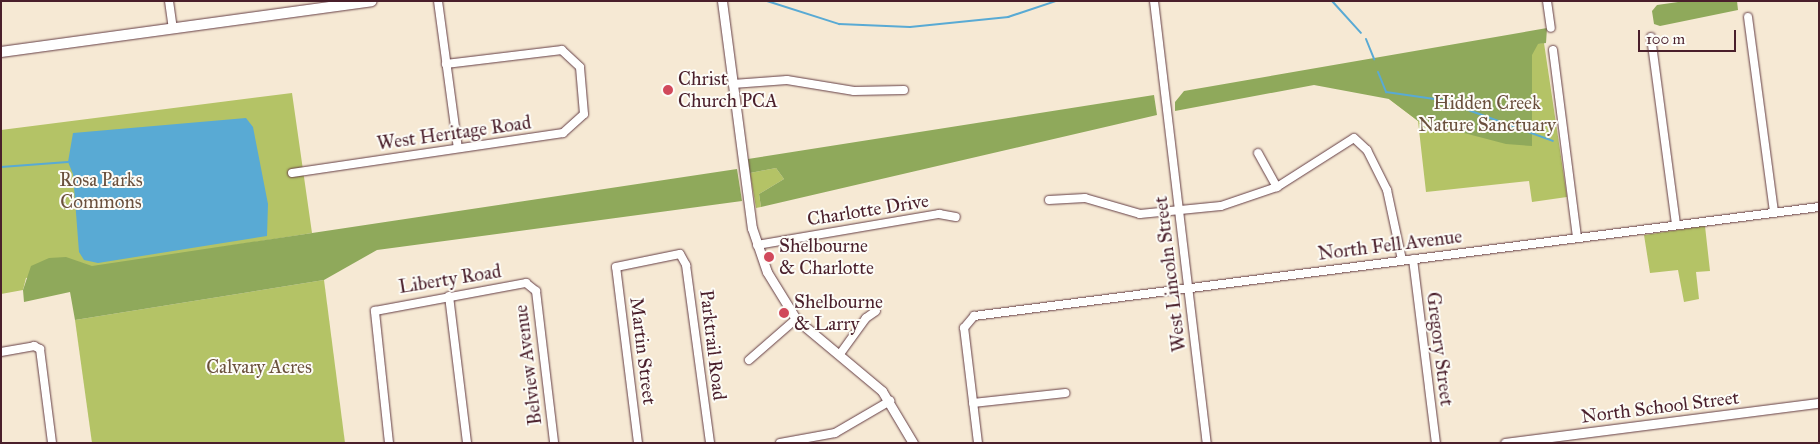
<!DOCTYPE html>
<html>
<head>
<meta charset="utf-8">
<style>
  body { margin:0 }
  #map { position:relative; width:1820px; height:444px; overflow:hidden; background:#f6e9d4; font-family:"IM FELL Great Primer",serif }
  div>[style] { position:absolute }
  .green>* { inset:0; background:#b4c366 }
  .forest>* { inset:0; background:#8fa95b }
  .water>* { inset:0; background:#59aad4 }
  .stream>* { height:2px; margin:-1px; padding:0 1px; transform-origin:1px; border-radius:1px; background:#59aad4 }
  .roads { filter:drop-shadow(0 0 1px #643d44) drop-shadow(0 0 1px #643d44) }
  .minor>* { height:8px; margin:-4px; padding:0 4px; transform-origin:4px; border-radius:4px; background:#fff }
  .tertiary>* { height:9px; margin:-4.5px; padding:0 4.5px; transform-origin:4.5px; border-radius:4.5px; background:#fff }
  .secondary>* { height:10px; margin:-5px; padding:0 5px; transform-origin:5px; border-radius:5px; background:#fff }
  .dots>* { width:14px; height:14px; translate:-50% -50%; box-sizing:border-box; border:2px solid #fdfcf7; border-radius:50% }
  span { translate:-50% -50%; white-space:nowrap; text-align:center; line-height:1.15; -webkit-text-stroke:4px #fdfcf7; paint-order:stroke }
  .poi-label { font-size:19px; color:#4a1f2b }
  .left { translate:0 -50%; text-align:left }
  .park-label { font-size:19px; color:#6a503d }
  .street-label { font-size:19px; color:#4a1f2b }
  .frame { position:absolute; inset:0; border:2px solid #4a1f2b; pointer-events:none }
  .scale { position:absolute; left:1638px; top:30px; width:98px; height:22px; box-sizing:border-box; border:2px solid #4a1f2b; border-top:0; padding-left:6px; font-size:15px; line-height:18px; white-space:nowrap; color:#4a1f2b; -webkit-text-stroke:4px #fdfcf7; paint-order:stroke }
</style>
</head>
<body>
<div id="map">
  <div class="green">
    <div style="clip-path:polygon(1544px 43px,1567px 197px,1532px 202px,1529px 181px,1426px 192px,1418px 121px,1389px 99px,1386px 61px)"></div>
    <div style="clip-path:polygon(292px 93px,312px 233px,26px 278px,23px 290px,1px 294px,1px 130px)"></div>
    <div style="clip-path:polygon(776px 168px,784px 179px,759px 194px,761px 207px,756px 208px,750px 173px)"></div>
    <div style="clip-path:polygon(1705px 226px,1710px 271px,1696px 272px,1699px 299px,1684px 302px,1678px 270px,1650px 273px,1644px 235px)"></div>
    <div style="clip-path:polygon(324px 280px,345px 443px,92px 443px,75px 320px)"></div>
  </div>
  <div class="forest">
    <div style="clip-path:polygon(1685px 1px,1737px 1px,1738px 10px,1660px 26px,1654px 24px,1652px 11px,1657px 5px)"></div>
    <div style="clip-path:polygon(1547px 28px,1546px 43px,1538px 44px,1532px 55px,1532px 146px,1506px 144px,1418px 121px,1389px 99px,1314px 85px,1175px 111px,1175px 102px,1184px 91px)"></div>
    <div style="clip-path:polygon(1154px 95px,1157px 115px,761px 207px,759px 194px,784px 179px,776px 168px,750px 173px,748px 159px)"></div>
    <div style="clip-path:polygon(737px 169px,742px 201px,377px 250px,324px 280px,75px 320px,70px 292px,24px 302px,23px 290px,31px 266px,49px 258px,66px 257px,92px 266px)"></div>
  </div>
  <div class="water">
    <div style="clip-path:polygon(246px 118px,253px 127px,268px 204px,267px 236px,98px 263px,84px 260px,79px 252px,73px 174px,68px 162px,73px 133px)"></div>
  </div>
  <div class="stream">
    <div style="left:767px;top:1px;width:76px;rotate:17.7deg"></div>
    <div style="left:839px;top:24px;width:71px;rotate:2.4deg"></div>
    <div style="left:910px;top:27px;width:99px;rotate:-5.8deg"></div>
    <div style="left:1008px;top:17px;width:51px;rotate:-18.4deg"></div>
    <div style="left:1332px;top:1px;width:43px;rotate:47.8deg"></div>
    <div style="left:1366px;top:39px;width:22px;rotate:68deg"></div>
    <div style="left:1378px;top:72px;width:22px;rotate:68deg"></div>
    <div style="left:1386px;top:92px;width:56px;rotate:8.3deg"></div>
    <div style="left:1441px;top:100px;width:119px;rotate:20.1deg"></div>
    <div style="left:1px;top:167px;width:67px;rotate:-4.3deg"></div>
  </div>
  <div class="roads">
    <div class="minor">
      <div style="left:169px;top:1px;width:28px;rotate:82deg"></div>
      <div style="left:438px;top:1px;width:148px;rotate:82.3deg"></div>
      <div style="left:1154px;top:1px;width:445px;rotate:83.2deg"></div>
      <div style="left:1547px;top:1px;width:27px;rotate:82deg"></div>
      <div style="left:1748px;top:17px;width:197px;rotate:82.4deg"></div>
      <div style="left:1651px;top:37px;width:189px;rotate:82.4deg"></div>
      <div style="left:1553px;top:50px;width:189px;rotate:82.7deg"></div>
      <div style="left:733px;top:84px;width:54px;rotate:-4.2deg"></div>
      <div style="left:787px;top:80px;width:68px;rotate:9.3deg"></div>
      <div style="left:854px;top:91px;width:50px;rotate:-1.1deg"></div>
      <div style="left:1258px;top:153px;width:39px;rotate:61deg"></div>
      <div style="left:292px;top:173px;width:274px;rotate:-8.4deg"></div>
      <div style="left:563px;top:133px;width:28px;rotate:-42deg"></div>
      <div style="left:584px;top:114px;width:47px;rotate:-94.9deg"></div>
      <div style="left:580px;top:67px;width:25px;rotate:-137deg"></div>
      <div style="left:562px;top:50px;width:117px;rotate:173.1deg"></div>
      <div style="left:1049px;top:200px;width:36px;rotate:-3deg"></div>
      <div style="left:1085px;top:198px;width:57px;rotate:16.2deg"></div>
      <div style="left:1140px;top:214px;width:81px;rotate:-5.6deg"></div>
      <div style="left:1221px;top:206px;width:59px;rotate:-18.7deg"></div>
      <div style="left:1277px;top:187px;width:91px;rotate:-32.5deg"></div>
      <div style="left:1354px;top:138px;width:18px;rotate:43deg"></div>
      <div style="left:1367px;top:150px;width:45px;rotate:63.4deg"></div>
      <div style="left:1387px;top:190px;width:72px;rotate:77.9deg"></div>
      <div style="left:757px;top:245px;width:185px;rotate:-9.7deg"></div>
      <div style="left:939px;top:214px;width:17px;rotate:10deg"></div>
      <div style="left:1413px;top:259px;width:185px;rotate:82.9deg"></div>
      <div style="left:449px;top:296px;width:148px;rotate:83deg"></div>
      <div style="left:1px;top:352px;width:34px;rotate:-10deg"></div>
      <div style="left:34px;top:346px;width:7px;rotate:27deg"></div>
      <div style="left:40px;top:349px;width:95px;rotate:82.7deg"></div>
      <div style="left:840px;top:354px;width:44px;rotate:-54.2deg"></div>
      <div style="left:866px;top:318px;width:12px;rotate:-35deg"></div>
      <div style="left:749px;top:360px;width:62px;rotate:-41.1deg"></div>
      <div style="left:973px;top:403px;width:93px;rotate:-6.2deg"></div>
      <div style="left:389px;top:443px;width:133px;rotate:-96.1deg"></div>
      <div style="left:375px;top:311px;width:154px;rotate:-10.5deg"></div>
      <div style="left:526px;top:283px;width:13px;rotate:39deg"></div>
      <div style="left:536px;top:291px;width:153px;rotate:83.2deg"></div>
      <div style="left:638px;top:443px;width:177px;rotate:-97.1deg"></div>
      <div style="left:616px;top:267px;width:65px;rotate:-11.5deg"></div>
      <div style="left:680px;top:254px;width:13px;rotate:61deg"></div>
      <div style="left:686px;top:265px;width:180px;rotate:82.3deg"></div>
      <div style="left:780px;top:443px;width:56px;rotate:-10.3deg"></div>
      <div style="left:835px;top:433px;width:64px;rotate:-30.2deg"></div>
      <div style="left:978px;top:443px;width:116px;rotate:-96.9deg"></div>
      <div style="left:964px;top:328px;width:16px;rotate:-50deg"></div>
      <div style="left:974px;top:316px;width:852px;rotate:-7.35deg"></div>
    </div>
    <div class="tertiary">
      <div style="left:722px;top:1px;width:229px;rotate:82.5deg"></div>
      <div style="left:752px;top:228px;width:46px;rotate:71.2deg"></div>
      <div style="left:767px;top:272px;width:55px;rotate:58.3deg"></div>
      <div style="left:796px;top:319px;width:112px;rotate:39.9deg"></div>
      <div style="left:882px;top:391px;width:61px;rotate:59.2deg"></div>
      <div style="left:1505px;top:443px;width:317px;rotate:-7.3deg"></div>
    </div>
    <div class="secondary">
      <div style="left:1px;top:52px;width:374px;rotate:-7.8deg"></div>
    </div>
  </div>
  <div class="dots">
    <div style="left:668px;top:90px;background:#d1495b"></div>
    <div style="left:769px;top:257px;background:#d1495b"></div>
    <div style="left:784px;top:313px;background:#d1495b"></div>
  </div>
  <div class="poi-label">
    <span class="left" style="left:678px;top:90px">Christ<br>Church PCA</span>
    <span class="left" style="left:779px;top:257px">Shelbourne<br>&amp; Charlotte</span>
    <span class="left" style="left:794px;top:313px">Shelbourne<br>&amp; Larry</span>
  </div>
  <div class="park-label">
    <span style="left:1487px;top:114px">Hidden Creek<br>Nature Sanctuary</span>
    <span style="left:101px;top:191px">Rosa Parks<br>Commons</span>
    <span style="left:259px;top:367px">Calvary Acres</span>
  </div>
  <div class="street-label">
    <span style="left:454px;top:133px;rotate:-8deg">West Heritage Road</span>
    <span style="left:868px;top:210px;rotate:-9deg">Charlotte Drive</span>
    <span style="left:1390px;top:245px;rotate:-7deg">North Fell Avenue</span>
    <span style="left:1170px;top:274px;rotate:-97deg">West Lincoln Street</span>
    <span style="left:450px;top:279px;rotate:-9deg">Liberty Road</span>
    <span style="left:713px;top:345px;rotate:83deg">Parktrail Road</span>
    <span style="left:1440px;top:349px;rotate:83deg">Gregory Street</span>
    <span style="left:643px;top:351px;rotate:83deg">Martin Street</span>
    <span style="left:528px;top:365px;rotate:-97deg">Belview Avenue</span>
    <span style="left:1660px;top:407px;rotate:-7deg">North School Street</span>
  </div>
  <div class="frame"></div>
  <div class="scale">100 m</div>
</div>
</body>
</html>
